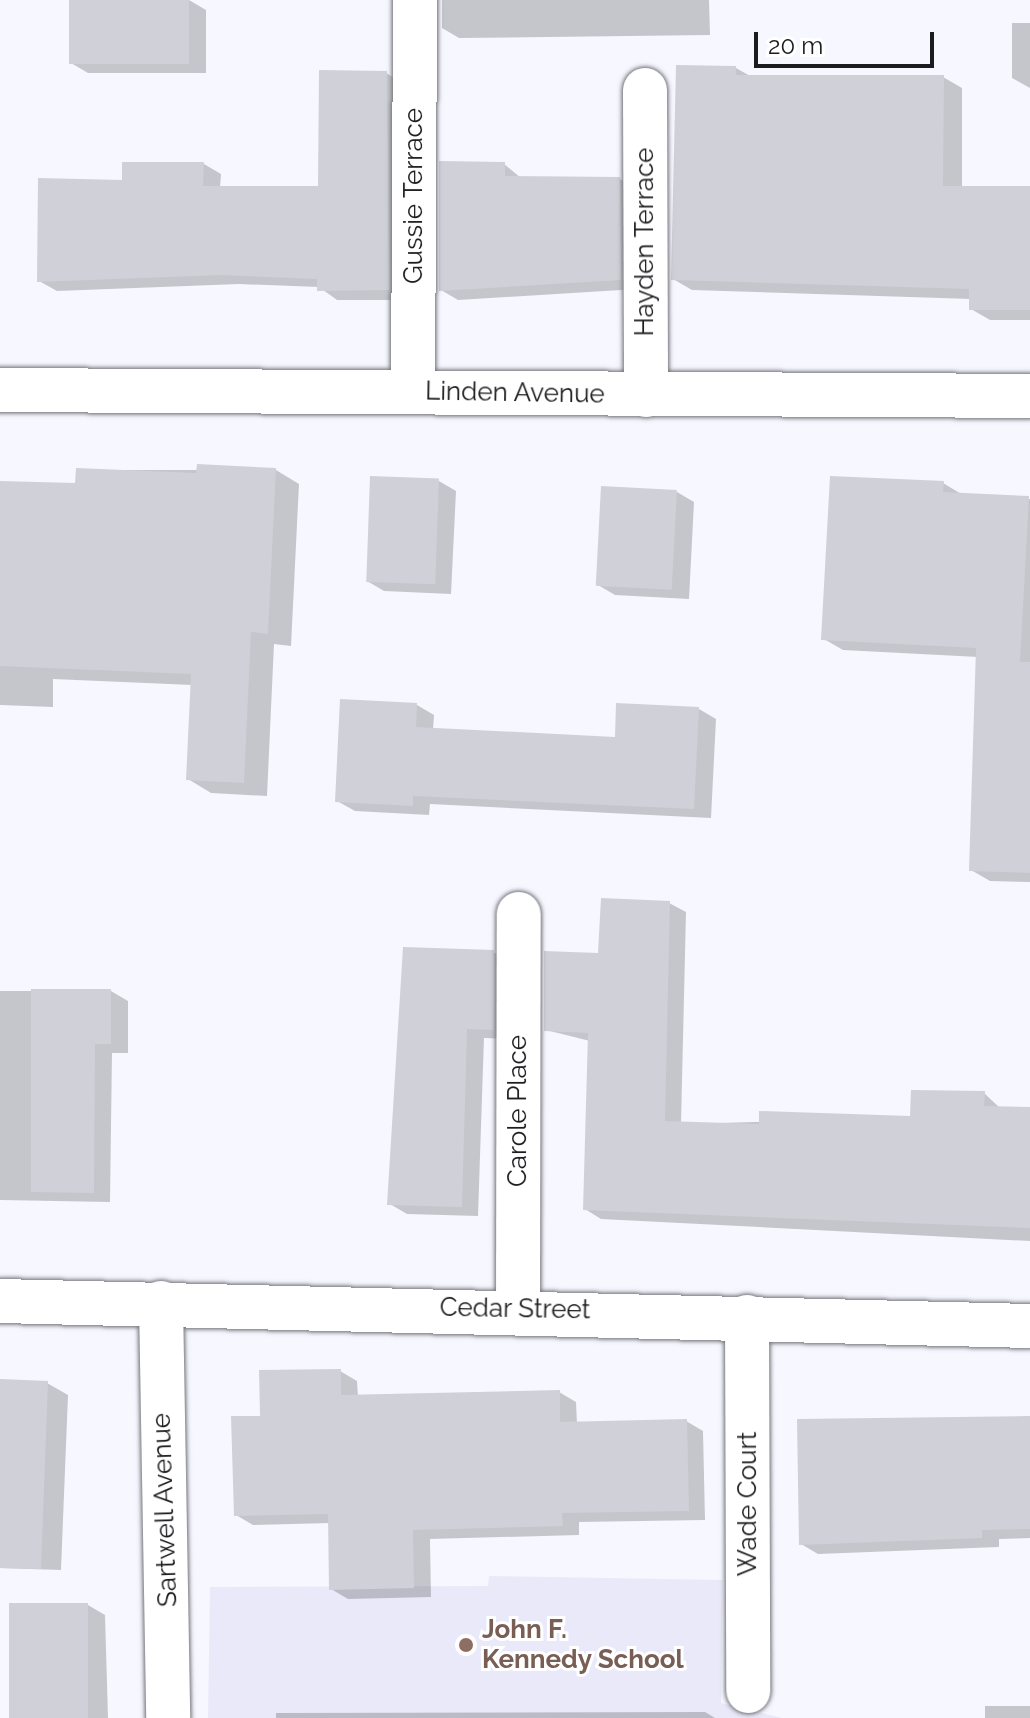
<!DOCTYPE html>
<html>
<head>
<meta charset="utf-8">
<style>
  body { margin:0 }
  #map { position:relative; width:1030px; height:1718px; overflow:hidden; background:#f7f7ff; font-family:Raleway,sans-serif }
  div>[style] { position:absolute }
  .built>* { inset:0; background:#eae9f9 }
  .shadow>* { inset:0; background:#0003; transform-origin:0 0 }
  .building>* { inset:0; background:#d0d0d8; transform-origin:0 0 }
  .roads { filter:drop-shadow(0 0 2px #76767d) drop-shadow(0 0 2px #76767d) }
  .street>* { height:44px; margin:-22px; padding:0 22px; transform-origin:22px; border-radius:22px; background:#fff }
  .secondary>* { height:44px; margin:-22px; padding:0 22px; transform-origin:22px; border-radius:22px; background:#fff }
  .dots>* { width:22px; height:22px; translate:-50% -50%; box-sizing:border-box; border:4px solid #fff; border-radius:50% }
  span { translate:-50% -50%; white-space:nowrap; text-align:center; line-height:1.15; -webkit-text-stroke:6px #fff; paint-order:stroke }
  .street-label { font-size:26px; color:#1c1c1f }
  .education-label { font-size:26px; color:#785e54; font-weight:700 }
  .left { translate:0 -50%; text-align:left }
  .scale { position:absolute; left:754px; top:32px; width:180px; height:36px; box-sizing:border-box; border:4px solid #1c1c1f; border-top:0; padding-left:10px; font-size:24px; line-height:28px; white-space:nowrap; color:#1c1c1f; -webkit-text-stroke:6px #fff; paint-order:stroke }
</style>
</head>
<body>
<div id="map">
  <div class="built">
    <div style="clip-path:polygon(489px 1576px,723px 1580px,721px 1703px,782px 1718px,208px 1718px,210px 1587px,488px 1586px)"></div>
  </div>
  <div class="shadow">
    <div style="clip-path:polygon(70px 0,189px 0,206px 10px,206px 73px,88px 73px,71px 63px)"></div>
    <div style="clip-path:polygon(442px 0,709px 0,710px 35px,459px 38px,442px 28px)"></div>
    <div style="clip-path:polygon(1012px 23px,1030px 23px,1030px 88px,1012px 78px)"></div>
    <div style="clip-path:polygon(736px 68px,752px 77px,943px 77px,962px 88px,962px 188px,1030px 188px,1030px 320px,990px 320px,971px 309px,971px 299px,692px 290px,673px 279px)"></div>
    <div style="clip-path:polygon(386px 73px,403px 83px,403px 300px,337px 300px,319px 287px,239px 284px,57px 291px,39px 281px,124px 182px,204px 164px,221px 174px,220px 188px,320px 188px)"></div>
    <div style="clip-path:polygon(504px 164px,521px 178px,620px 179px,637px 189px,637px 289px,458px 300px,441px 290px)"></div>
    <div style="clip-path:polygon(78px 470px,276px 470px,299px 484px,291px 646px,274px 644px,267px 796px,211px 793px,188px 779px,192px 685px,53px 679px,53px 707px,0 705px,0 483px,77px 485px)"></div>
    <div style="clip-path:polygon(439px 481px,456px 491px,451px 594px,384px 591px,367px 581px)"></div>
    <div style="clip-path:polygon(943px 483px,963px 495px,1030px 499px,1030px 882px,990px 881px,971px 870px,978px 657px,843px 650px,824px 639px)"></div>
    <div style="clip-path:polygon(677px 492px,694px 502px,689px 599px,615px 595px,598px 585px)"></div>
    <div style="clip-path:polygon(417px 705px,434px 715px,433px 730px,617px 740px,699px 709px,716px 719px,711px 818px,430px 804px,429px 815px,355px 811px,337px 801px)"></div>
    <div style="clip-path:polygon(669px 903px,686px 912px,681px 1124px,912px 1118px,984px 1093px,1000px 1108px,1030px 1109px,1030px 1241px,601px 1219px,585px 1209px,590px 1041px,546px 1030px,599px 955px)"></div>
    <div style="clip-path:polygon(493px 952px,511px 962px,510px 1039px,484px 1038px,478px 1216px,407px 1214px,390px 1204px)"></div>
    <div style="clip-path:polygon(0 991px,111px 991px,128px 1001px,128px 1053px,112px 1053px,110px 1202px,0 1200px)"></div>
    <div style="clip-path:polygon(340px 1371px,357px 1381px,358px 1397px,559px 1392px,576px 1402px,577px 1424px,686px 1421px,703px 1431px,705px 1520px,579px 1522px,579px 1535px,430px 1539px,431px 1597px,348px 1599px,331px 1589px,330px 1523px,253px 1525px,236px 1515px,262px 1417px)"></div>
    <div style="clip-path:polygon(0 1381px,47px 1383px,68px 1395px,61px 1570px,0 1568px)"></div>
    <div style="clip-path:polygon(1030px 1419px,1030px 1538px,999px 1539px,999px 1547px,818px 1554px,801px 1544px)"></div>
    <div style="clip-path:polygon(88px 1605px,105px 1615px,108px 1718px,15px 1718px)"></div>
    <div style="left:1030px;top:1706px;width:12px;height:45px;rotate:90deg"></div>
    <div style="clip-path:polygon(705px 1712px,715px 1718px,276px 1718px,276px 1713px)"></div>
  </div>
  <div class="building">
    <div style="left:69px;top:0;width:120px;height:64px"></div>
    <div style="clip-path:polygon(676px 65px,736px 66px,736px 75px,944px 75px,943px 186px,1030px 186px,1030px 310px,969px 310px,969px 289px,671px 280px)"></div>
    <div style="clip-path:polygon(319px 70px,387px 71px,389px 290px,317px 291px,317px 279px,220px 275px,37px 282px,38px 178px,122px 180px,122px 162px,204px 162px,203px 186px,318px 186px)"></div>
    <div style="clip-path:polygon(439px 161px,505px 162px,505px 176px,620px 177px,621px 280px,439px 291px)"></div>
    <div style="clip-path:polygon(197px 464px,276px 468px,268px 634px,251px 632px,244px 783px,186px 780px,191px 674px,0 666px,0 481px,75px 483px,76px 468px,196px 473px)"></div>
    <div style="left:370px;top:476px;width:69px;height:106px;rotate:2deg"></div>
    <div style="clip-path:polygon(830px 476px,944px 481px,943px 492px,1029px 496px,1020px 662px,1030px 662px,1030px 873px,969px 871px,976px 648px,821px 640px)"></div>
    <div style="left:601px;top:486px;width:76px;height:100px;rotate:3deg"></div>
    <div style="clip-path:polygon(340px 699px,417px 703px,416px 727px,615px 737px,616px 703px,699px 707px,694px 809px,413px 796px,413px 806px,335px 802px)"></div>
    <div style="clip-path:polygon(601px 898px,670px 901px,665px 1121px,759px 1124px,759px 1111px,910px 1116px,911px 1090px,985px 1091px,984px 1106px,1030px 1107px,1030px 1228px,583px 1210px,588px 1033px,544px 1031px,544px 951px,598px 953px)"></div>
    <div style="clip-path:polygon(403px 947px,494px 950px,494px 1030px,467px 1029px,462px 1207px,387px 1205px)"></div>
    <div style="clip-path:polygon(31px 989px,111px 989px,111px 1044px,95px 1044px,94px 1193px,31px 1192px)"></div>
    <div style="clip-path:polygon(341px 1369px,341px 1395px,560px 1390px,560px 1422px,687px 1419px,689px 1511px,562px 1513px,563px 1526px,413px 1530px,414px 1588px,329px 1590px,328px 1514px,234px 1516px,231px 1416px,260px 1416px,259px 1370px)"></div>
    <div style="clip-path:polygon(0 1379px,48px 1381px,41px 1569px,0 1568px)"></div>
    <div style="clip-path:polygon(1030px 1416px,1030px 1529px,982px 1530px,982px 1538px,799px 1545px,797px 1419px)"></div>
    <div style="left:9px;top:1603px;width:79px;height:115px"></div>
  </div>
  <div class="roads">
    <div class="street">
      <div style="left:645px;top:90px;width:305px;rotate:89.8deg"></div>
      <div style="left:0;top:390px;width:1030px;rotate:0.33deg"></div>
      <div style="left:413px;top:392px;width:392px;rotate:-89.7deg"></div>
      <div style="left:161px;top:1303px;width:415px;rotate:89deg"></div>
      <div style="left:518px;top:1308px;width:394px;rotate:-89.9deg"></div>
      <div style="left:747px;top:1317px;width:374px;rotate:89.8deg"></div>
    </div>
    <div class="secondary">
      <div style="left:0;top:1301px;width:1030px;rotate:1.39deg"></div>
    </div>
  </div>
  <div class="dots">
    <div style="left:466px;top:1645px;background:#8d6e63"></div>
  </div>
  <div class="street-label">
    <span style="left:414px;top:196px;rotate:-90deg">Gussie Terrace</span>
    <span style="left:645px;top:242px;rotate:-90deg">Hayden Terrace</span>
    <span style="left:515px;top:393px;rotate:1deg">Linden Avenue</span>
    <span style="left:518px;top:1111px;rotate:-90deg">Carole Place</span>
    <span style="left:515px;top:1309px;rotate:1deg">Cedar Street</span>
    <span style="left:748px;top:1504px;rotate:-90deg">Wade Court</span>
    <span style="left:165px;top:1510px;rotate:-92deg">Sartwell Avenue</span>
  </div>
  <div class="education-label">
    <span class="left" style="left:482px;top:1645px">John F.<br>Kennedy School</span>
  </div>
  <div class="scale">20 m</div>
</div>
</body>
</html>
